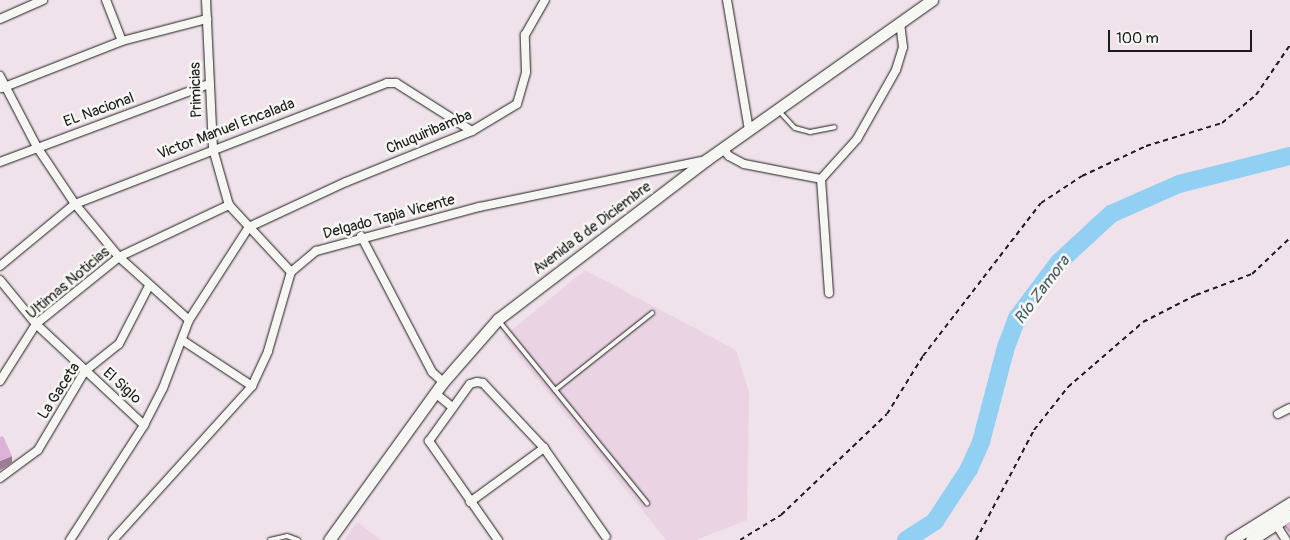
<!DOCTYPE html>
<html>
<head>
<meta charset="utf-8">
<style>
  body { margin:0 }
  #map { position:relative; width:1290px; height:540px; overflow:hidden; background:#efe2ea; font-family:Pangolin,sans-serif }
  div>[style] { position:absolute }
  .built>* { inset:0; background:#ead4e4 }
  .river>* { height:18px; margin:-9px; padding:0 9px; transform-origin:9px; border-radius:9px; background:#92d0f3 }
  .path>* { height:2px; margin-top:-1px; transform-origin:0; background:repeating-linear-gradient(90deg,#1c1c1c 0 5px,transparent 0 9px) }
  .roads { filter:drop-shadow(0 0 1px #1c1c1c) drop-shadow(0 0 1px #1c1c1c) }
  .lane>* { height:4px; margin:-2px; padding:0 2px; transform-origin:2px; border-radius:2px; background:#f6f6f2 }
  .street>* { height:8px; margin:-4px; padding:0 4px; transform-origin:4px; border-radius:4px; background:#f6f6f2 }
  .secondary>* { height:11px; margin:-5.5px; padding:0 5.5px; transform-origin:5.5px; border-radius:5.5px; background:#f6f6f2 }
  .wall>* { inset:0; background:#bf99b8 }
  .shaded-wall>* { inset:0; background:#9b7d96 }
  .building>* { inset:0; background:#deb2d6 }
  span { translate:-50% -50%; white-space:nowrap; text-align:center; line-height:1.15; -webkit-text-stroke:5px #f6f6f2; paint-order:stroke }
  .street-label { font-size:15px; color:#1c1c1c }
  .water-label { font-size:16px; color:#455b67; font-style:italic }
  .scale { position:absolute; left:1108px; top:30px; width:144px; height:22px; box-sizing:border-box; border:2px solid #1c1c1c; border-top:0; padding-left:6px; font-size:15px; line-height:18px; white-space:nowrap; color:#1c1c1c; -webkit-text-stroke:4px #f6f6f2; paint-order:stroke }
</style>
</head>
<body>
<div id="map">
  <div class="built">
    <div style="clip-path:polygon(585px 270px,736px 350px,749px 392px,747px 520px,696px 540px,666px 540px,503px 337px)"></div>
    <div style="clip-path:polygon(357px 522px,381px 540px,344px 540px)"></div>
  </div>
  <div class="river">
    <div style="left:906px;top:540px;width:35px;rotate:-33deg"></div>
    <div style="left:935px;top:521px;width:62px;rotate:-56.8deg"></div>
    <div style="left:969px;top:469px;width:30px;rotate:-66deg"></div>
    <div style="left:981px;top:442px;width:98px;rotate:-75.3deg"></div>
    <div style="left:1006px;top:347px;width:31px;rotate:-69deg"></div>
    <div style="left:1017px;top:318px;width:70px;rotate:-53.1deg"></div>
    <div style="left:1059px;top:262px;width:71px;rotate:-42.7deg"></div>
    <div style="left:1111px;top:214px;width:74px;rotate:-23.8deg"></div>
    <div style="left:1179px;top:184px;width:114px;rotate:-14.2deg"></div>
  </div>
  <div class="path">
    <div style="left:740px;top:540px;width:48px;rotate:-31.4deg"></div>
    <div style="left:781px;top:515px;width:146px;rotate:-43.6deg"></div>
    <div style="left:887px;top:414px;width:68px;rotate:-58.2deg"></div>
    <div style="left:923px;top:356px;width:193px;rotate:-52.4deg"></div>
    <div style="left:1041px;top:203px;width:49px;rotate:-33.4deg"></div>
    <div style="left:1082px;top:176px;width:71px;rotate:-25.1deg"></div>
    <div style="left:1146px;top:146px;width:79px;rotate:-16.8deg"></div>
    <div style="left:1222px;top:123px;width:44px;rotate:-39.5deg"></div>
    <div style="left:1256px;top:95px;width:60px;rotate:-55.8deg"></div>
    <div style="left:976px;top:540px;width:124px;rotate:-62.2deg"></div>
    <div style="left:1034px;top:430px;width:55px;rotate:-51.7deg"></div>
    <div style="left:1068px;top:387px;width:99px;rotate:-40.9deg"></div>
    <div style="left:1143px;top:322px;width:59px;rotate:-27deg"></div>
    <div style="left:1196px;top:295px;width:60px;rotate:-20.6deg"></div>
    <div style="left:1252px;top:274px;width:52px;rotate:-43.5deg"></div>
  </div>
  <div class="roads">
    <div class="lane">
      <div style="left:779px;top:111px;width:23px;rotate:47deg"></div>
      <div style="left:795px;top:128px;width:16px;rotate:15deg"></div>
      <div style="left:810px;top:132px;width:25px;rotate:-11deg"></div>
      <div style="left:499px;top:321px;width:235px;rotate:50.9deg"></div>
      <div style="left:555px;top:390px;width:124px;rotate:-38.4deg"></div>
      <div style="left:270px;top:540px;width:17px;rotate:-13deg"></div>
      <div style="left:287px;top:536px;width:12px;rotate:20deg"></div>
    </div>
    <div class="street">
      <div style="left:106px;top:0;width:44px;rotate:68.7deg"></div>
      <div style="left:206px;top:0;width:149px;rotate:87.3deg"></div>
      <div style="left:213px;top:149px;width:58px;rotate:74.1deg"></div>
      <div style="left:229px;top:205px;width:91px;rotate:47.2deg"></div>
      <div style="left:727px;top:0;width:132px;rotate:80.4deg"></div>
      <div style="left:0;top:19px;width:47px;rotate:-23.8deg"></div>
      <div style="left:0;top:76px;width:80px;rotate:62.5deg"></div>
      <div style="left:37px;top:147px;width:69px;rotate:56.3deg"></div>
      <div style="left:75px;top:204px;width:69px;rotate:50.3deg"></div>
      <div style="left:119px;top:257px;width:94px;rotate:42deg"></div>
      <div style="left:2px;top:88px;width:129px;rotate:-21.4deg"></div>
      <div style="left:122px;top:41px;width:88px;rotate:-14.5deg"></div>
      <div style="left:723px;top:149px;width:9px;rotate:49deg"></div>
      <div style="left:729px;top:156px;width:17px;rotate:28deg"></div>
      <div style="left:744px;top:164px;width:78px;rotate:11deg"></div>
      <div style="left:0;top:162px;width:223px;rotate:-20.5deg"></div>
      <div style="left:249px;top:227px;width:107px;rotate:-24.9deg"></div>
      <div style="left:346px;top:182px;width:136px;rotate:-22deg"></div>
      <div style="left:472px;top:131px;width:52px;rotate:-31deg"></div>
      <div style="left:517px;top:104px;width:33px;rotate:-74deg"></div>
      <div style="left:526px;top:72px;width:37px;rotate:-92deg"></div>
      <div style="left:525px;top:35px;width:40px;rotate:-60.3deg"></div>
      <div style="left:361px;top:236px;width:153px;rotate:62.4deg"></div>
      <div style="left:432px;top:372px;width:15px;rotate:42deg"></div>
      <div style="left:0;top:266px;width:97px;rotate:-39.6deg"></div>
      <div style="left:75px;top:204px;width:335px;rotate:-21.2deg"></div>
      <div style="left:387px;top:83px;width:9px"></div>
      <div style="left:396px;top:83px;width:90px;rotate:32.3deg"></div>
      <div style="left:0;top:280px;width:57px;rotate:50.7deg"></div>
      <div style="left:36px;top:324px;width:148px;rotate:43.1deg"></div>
      <div style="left:829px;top:293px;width:114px;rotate:-94deg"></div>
      <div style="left:821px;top:179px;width:54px;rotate:-48deg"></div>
      <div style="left:857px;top:139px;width:79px;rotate:-60.5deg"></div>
      <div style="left:896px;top:70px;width:24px;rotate:-73deg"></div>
      <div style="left:903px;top:47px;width:23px;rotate:-97deg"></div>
      <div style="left:182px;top:340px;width:84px;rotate:33.3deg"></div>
      <div style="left:0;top:381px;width:67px;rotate:-57.7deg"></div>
      <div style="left:36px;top:324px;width:107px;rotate:-38.9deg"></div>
      <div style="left:119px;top:257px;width:122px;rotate:-25.3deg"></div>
      <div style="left:435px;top:393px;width:22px;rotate:39deg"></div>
      <div style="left:1278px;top:414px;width:13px;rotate:-27deg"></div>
      <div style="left:0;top:478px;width:47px;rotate:-36.4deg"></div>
      <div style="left:38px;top:450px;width:92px;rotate:-59.3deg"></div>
      <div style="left:85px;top:371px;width:43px;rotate:-38.5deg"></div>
      <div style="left:119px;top:344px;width:65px;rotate:-62.7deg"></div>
      <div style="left:470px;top:502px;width:92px;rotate:-36.1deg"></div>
      <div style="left:1274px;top:521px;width:22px;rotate:58deg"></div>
      <div style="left:70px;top:540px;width:137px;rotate:-57.2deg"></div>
      <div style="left:144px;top:425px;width:42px;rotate:-62.8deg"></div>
      <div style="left:163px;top:388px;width:73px;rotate:-69.1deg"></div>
      <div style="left:189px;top:320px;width:111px;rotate:-57.2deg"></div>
      <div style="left:113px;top:540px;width:207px;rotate:-47.9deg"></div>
      <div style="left:252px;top:386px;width:38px;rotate:-65deg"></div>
      <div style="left:268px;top:351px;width:82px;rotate:-73.8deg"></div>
      <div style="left:291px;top:272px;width:33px;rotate:-40deg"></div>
      <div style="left:316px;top:251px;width:169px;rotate:-15.1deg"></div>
      <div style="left:479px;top:207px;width:227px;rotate:-11.7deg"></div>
      <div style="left:498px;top:540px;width:121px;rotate:-124.9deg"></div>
      <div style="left:429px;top:441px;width:70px;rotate:-54.3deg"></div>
      <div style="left:470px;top:384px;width:7px;rotate:-16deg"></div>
      <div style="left:477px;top:382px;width:6px;rotate:9deg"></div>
      <div style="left:483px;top:383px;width:89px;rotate:46.8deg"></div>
      <div style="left:544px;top:448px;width:108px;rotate:55.1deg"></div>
    </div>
    <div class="secondary">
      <div style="left:329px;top:540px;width:195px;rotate:-54.2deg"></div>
      <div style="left:443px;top:382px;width:84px;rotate:-48.9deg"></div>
      <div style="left:498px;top:319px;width:262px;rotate:-37.4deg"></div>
      <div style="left:706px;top:160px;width:277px;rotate:-35.3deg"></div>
      <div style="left:1231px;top:540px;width:70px;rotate:-32.1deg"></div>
      <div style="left:1251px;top:540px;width:46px;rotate:-32.7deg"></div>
    </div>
  </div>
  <div class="wall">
    <div style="clip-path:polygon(1290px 522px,1290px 533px,1286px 528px,1286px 525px)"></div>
  </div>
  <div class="shaded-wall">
    <div style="clip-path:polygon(12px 456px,12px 464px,0 470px,0 461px)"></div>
  </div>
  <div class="building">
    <div style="clip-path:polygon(3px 436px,12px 456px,0 461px,0 437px)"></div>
    <div style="clip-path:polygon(1290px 522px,1290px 530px,1286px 525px)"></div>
  </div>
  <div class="street-label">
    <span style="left:196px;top:90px;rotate:-92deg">Primicias</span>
    <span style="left:99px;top:110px;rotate:-20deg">EL Nacional</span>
    <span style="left:226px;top:129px;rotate:-21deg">Victor Manuel Encalada</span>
    <span style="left:429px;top:132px;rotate:-23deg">Chuquiribamba</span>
    <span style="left:389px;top:217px;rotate:-15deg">Delgado Tapia Vicente</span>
    <span style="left:592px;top:228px;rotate:-37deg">Avenida 8 de Diciembre</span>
    <span style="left:68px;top:283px;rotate:-40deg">Ultimas Noticias</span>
    <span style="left:122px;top:386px;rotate:42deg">El Siglo</span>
    <span style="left:59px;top:391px;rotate:-57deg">La Gaceta</span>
  </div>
  <div class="water-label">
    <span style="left:1042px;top:290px;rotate:-53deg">Río Zamora</span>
  </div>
  <div class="scale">100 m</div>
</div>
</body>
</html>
